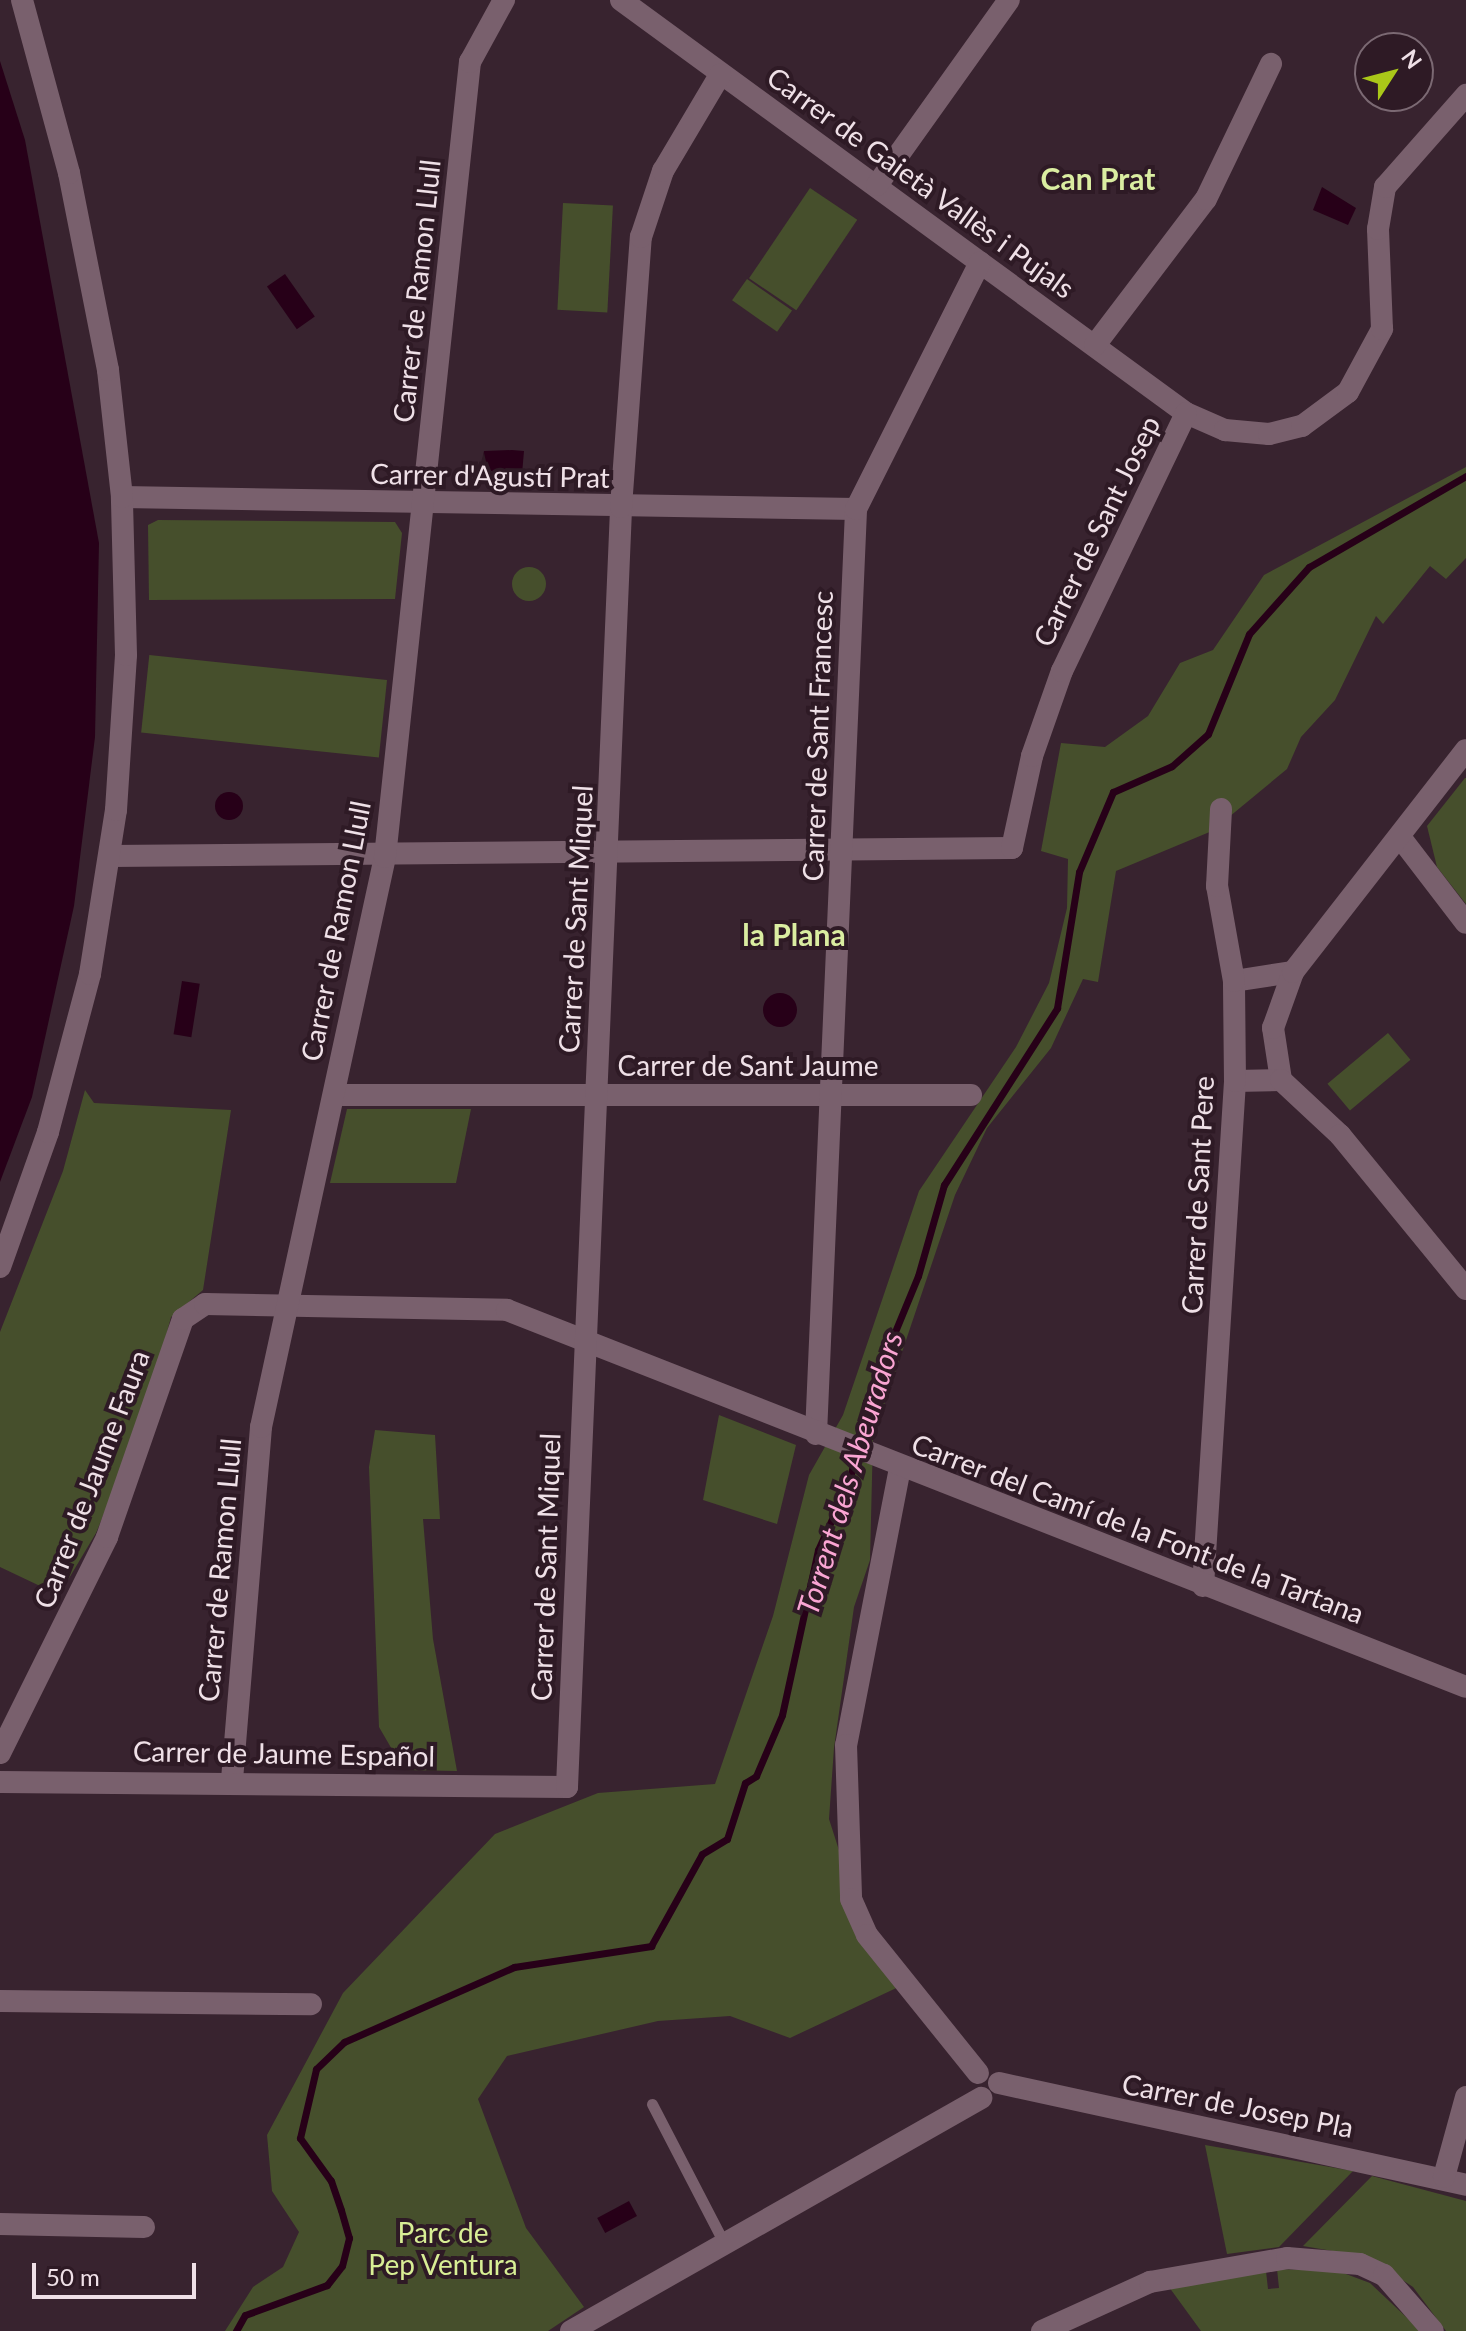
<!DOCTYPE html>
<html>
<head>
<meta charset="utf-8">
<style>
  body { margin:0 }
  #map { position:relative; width:1466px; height:2331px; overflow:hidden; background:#38232f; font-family:Lato,sans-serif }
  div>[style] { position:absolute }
  .green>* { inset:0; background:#464f2c; transform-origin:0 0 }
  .round { border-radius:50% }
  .water>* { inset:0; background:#270018; transform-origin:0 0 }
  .stream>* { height:7px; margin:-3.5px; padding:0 3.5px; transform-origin:3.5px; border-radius:3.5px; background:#270018 }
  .lane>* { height:11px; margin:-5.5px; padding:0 5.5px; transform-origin:5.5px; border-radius:5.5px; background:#79606d }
  .street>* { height:22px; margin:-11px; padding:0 11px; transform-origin:11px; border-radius:11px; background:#79606d }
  span { translate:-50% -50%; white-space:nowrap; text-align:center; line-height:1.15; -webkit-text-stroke:8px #2e1a25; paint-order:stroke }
  .street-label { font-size:28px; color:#efe0e7 }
  .park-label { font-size:28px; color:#d8ee95 }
  .neighbourhood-label { font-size:30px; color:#daeda1; font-weight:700 }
  .water-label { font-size:30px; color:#faa5d3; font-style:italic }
  .north { position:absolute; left:1354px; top:32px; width:80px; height:80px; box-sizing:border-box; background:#2e1a25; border:2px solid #7b6973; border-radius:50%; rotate:54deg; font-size:22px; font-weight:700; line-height:32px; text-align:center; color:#efe0e7 }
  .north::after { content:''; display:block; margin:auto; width:28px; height:36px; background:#aac719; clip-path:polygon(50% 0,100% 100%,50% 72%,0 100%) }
  .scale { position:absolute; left:32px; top:2263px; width:164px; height:36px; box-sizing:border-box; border:4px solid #efe0e7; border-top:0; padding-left:10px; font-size:24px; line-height:28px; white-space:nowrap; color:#efe0e7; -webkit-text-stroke:6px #2e1a25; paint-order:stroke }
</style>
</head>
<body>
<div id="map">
  <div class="green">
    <div style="left:810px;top:188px;width:57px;height:109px;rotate:34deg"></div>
    <div style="left:563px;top:203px;width:50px;height:107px;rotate:3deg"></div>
    <div style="left:747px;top:279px;width:55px;height:26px;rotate:35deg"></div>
    <div style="clip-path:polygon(1466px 467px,1466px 558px,1446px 579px,1430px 566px,1383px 624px,1376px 616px,1335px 700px,1301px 737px,1287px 769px,1212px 831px,1116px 871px,1098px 982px,1083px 979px,1051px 1048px,987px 1128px,955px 1195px,873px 1438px,870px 1560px,854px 1607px,834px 1748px,829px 1819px,853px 1894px,907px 1983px,790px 2038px,730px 2016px,658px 2021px,507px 2056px,478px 2099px,526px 2228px,584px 2307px,548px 2331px,225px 2331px,253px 2287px,283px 2267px,299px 2232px,272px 2191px,267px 2135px,343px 1993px,495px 1834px,598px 1793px,715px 1784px,773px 1616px,809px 1475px,843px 1415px,919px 1191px,1016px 1047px,1049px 983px,1067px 908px,1068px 859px,1041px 851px,1061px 743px,1105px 747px,1148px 716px,1180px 663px,1213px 650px,1264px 575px)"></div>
    <div style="clip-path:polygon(158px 520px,395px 522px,402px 533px,395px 599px,149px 600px,148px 525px)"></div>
    <div class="round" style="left:512px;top:567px;width:34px;height:34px"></div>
    <div style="left:387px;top:680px;width:78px;height:239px;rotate:96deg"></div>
    <div style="clip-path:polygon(1465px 778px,1466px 778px,1466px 904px,1437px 867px,1427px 826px)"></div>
    <div style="left:1388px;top:1033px;width:35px;height:79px;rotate:50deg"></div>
    <div style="clip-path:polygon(85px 1090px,94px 1103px,231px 1110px,203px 1290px,171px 1317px,146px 1411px,96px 1533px,59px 1595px,0 1567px,0 1332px,63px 1171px)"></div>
    <div style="clip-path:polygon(347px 1109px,471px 1109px,456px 1183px,330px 1183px)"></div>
    <div style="clip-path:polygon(719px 1415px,796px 1445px,777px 1524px,703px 1500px)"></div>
    <div style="clip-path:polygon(375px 1430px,435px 1435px,440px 1519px,423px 1519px,433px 1639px,457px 1771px,404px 1770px,379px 1727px,369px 1467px)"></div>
    <div style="clip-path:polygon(1205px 2145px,1353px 2171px,1279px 2247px,1227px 2254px)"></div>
    <div style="clip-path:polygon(1372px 2176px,1466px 2201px,1466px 2331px,1446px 2331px,1413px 2287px,1368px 2257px,1303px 2246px)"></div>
    <div style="clip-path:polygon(1277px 2269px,1338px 2271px,1370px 2283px,1421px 2331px,1201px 2331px,1169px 2287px,1266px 2271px,1268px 2289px,1279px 2288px)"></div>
  </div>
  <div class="water">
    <div style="clip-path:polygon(0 61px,25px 140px,99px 543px,95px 737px,74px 906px,32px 1097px,0 1182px)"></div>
    <div style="clip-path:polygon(1322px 187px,1356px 208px,1348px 225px,1313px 210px)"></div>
    <div style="left:285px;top:274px;width:52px;height:22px;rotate:55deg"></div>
    <div style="clip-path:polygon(512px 450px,524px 451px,522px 474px,481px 470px,484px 451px)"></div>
    <div class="round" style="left:215px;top:792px;width:28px;height:28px"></div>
    <div style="left:182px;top:981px;width:18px;height:54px;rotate:9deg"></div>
    <div class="round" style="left:763px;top:993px;width:34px;height:34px"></div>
    <div style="left:629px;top:2201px;width:17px;height:36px;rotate:62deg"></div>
  </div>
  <div class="stream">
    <div style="left:236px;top:2331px;width:18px;rotate:-61deg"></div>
    <div style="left:245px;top:2315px;width:87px;rotate:-20.1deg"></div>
    <div style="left:327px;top:2285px;width:24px;rotate:-52deg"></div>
    <div style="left:342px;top:2266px;width:29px;rotate:-76deg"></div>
    <div style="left:349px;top:2238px;width:29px;rotate:-106deg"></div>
    <div style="left:341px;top:2210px;width:31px;rotate:-109deg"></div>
    <div style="left:331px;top:2181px;width:53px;rotate:-125.8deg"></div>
    <div style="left:300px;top:2138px;width:71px;rotate:-76.9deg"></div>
    <div style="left:316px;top:2069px;width:39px;rotate:-44deg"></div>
    <div style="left:344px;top:2042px;width:186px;rotate:-23.8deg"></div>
    <div style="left:514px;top:1967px;width:139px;rotate:-8.7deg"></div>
    <div style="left:651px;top:1946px;width:105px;rotate:-61deg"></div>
    <div style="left:702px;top:1854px;width:29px;rotate:-31deg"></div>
    <div style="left:727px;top:1839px;width:59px;rotate:-72.2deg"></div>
    <div style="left:745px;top:1783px;width:13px;rotate:-32deg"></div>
    <div style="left:756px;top:1776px;width:66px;rotate:-66.9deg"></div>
    <div style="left:782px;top:1715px;width:169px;rotate:-77.7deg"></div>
    <div style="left:818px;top:1550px;width:78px;rotate:-65.7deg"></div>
    <div style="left:850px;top:1479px;width:79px;rotate:-78.3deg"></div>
    <div style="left:866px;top:1402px;width:136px;rotate:-67.6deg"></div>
    <div style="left:918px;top:1276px;width:95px;rotate:-74.1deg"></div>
    <div style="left:944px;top:1185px;width:210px;rotate:-57.4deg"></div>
    <div style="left:1057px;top:1008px;width:138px;rotate:-80.8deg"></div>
    <div style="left:1079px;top:872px;width:87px;rotate:-67deg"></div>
    <div style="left:1113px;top:792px;width:64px;rotate:-23.8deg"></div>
    <div style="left:1172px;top:766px;width:48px;rotate:-41.6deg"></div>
    <div style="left:1208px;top:734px;width:108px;rotate:-67.7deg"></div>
    <div style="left:1249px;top:634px;width:90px;rotate:-48.2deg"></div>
    <div style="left:1309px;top:567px;width:181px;rotate:-30.1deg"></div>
  </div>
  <div class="lane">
    <div style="left:652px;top:2104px;width:154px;rotate:62.6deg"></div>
  </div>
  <div class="street">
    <div style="left:621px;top:0;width:700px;rotate:36.17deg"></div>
    <div style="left:1186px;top:413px;width:43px;rotate:23.6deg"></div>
    <div style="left:1225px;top:430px;width:44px;rotate:5.2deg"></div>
    <div style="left:1269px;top:434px;width:34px;rotate:-14deg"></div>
    <div style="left:1302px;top:426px;width:57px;rotate:-36.5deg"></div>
    <div style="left:1348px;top:392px;width:72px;rotate:-61.6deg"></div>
    <div style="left:1382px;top:329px;width:100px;rotate:-92.3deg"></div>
    <div style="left:1378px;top:229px;width:43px;rotate:-80.5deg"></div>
    <div style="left:1385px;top:187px;width:123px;rotate:-48.6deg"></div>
    <div style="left:877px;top:185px;width:227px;rotate:-54.5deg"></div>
    <div style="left:1095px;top:345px;width:183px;rotate:-52.8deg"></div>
    <div style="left:1206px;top:199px;width:150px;rotate:-64.3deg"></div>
    <div style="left:122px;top:497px;width:734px;rotate:0.94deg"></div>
    <div style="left:1400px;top:837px;width:108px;rotate:52.5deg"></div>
    <div style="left:110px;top:856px;width:902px;rotate:-0.51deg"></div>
    <div style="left:1012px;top:848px;width:94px;rotate:-77.7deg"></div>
    <div style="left:1032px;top:756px;width:90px;rotate:-70.6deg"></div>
    <div style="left:1062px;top:671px;width:286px;rotate:-64.3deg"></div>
    <div style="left:1234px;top:981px;width:60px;rotate:-8.7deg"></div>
    <div style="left:1281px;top:1080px;width:53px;rotate:-98.7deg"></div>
    <div style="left:1273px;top:1028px;width:59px;rotate:-70.3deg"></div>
    <div style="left:1293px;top:972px;width:281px;rotate:-52.1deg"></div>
    <div style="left:1235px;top:1081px;width:46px;rotate:-1.2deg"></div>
    <div style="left:1281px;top:1080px;width:81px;rotate:43deg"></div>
    <div style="left:1340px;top:1135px;width:199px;rotate:50.7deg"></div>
    <div style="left:334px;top:1095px;width:637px"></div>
    <div style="left:0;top:1267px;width:143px;rotate:-70.4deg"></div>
    <div style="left:48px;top:1132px;width:163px;rotate:-75.1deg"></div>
    <div style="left:90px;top:974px;width:166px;rotate:-81deg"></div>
    <div style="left:116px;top:810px;width:155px;rotate:-86.3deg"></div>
    <div style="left:126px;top:655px;width:158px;rotate:-91.5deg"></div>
    <div style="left:122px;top:497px;width:128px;rotate:-96.3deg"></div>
    <div style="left:108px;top:370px;width:201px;rotate:-101.2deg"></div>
    <div style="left:69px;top:173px;width:179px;rotate:-105.2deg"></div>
    <div style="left:816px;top:1434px;width:926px;rotate:-87.52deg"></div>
    <div style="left:856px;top:509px;width:276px;rotate:-63.3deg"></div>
    <div style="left:900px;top:1468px;width:282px;rotate:101deg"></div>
    <div style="left:846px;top:1745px;width:154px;rotate:88.1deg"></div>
    <div style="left:851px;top:1899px;width:39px;rotate:66deg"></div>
    <div style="left:867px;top:1935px;width:177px;rotate:51.2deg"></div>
    <div style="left:1203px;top:1586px;width:506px;rotate:-86.37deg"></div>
    <div style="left:1235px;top:1081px;width:100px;rotate:-90.6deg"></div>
    <div style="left:1234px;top:981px;width:97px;rotate:-100.1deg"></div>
    <div style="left:1217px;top:886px;width:77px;rotate:-87deg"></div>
    <div style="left:0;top:1753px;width:241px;rotate:-63.6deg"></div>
    <div style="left:107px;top:1537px;width:231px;rotate:-70.8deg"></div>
    <div style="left:183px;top:1319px;width:27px;rotate:-34deg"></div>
    <div style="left:205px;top:1304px;width:302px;rotate:1.1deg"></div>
    <div style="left:507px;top:1310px;width:1030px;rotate:21.46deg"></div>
    <div style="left:232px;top:1780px;width:354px;rotate:-85.3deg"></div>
    <div style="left:261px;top:1427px;width:583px;rotate:-77.73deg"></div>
    <div style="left:385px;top:857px;width:800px;rotate:-83.9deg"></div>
    <div style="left:470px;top:62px;width:71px;rotate:-61.3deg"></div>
    <div style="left:0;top:1782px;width:567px;rotate:0.51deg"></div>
    <div style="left:567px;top:1787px;width:1281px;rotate:-87.58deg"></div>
    <div style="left:621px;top:507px;width:271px;rotate:-85.8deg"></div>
    <div style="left:641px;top:237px;width:70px;rotate:-71.6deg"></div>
    <div style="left:663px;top:171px;width:112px;rotate:-59.3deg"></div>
    <div style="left:0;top:2001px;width:311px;rotate:0.6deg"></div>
    <div style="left:999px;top:2083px;width:478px;rotate:12.3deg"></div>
    <div style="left:1444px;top:2177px;width:83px;rotate:-74.6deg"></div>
    <div style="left:0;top:2224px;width:144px;rotate:1.2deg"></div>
    <div style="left:571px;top:2331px;width:472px;rotate:-29.6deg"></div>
    <div style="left:1042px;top:2331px;width:119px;rotate:-24.4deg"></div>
    <div style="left:1150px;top:2282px;width:139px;rotate:-9.9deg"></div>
    <div style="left:1287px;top:2258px;width:73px;rotate:4.7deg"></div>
    <div style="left:1360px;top:2264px;width:26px;rotate:25deg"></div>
    <div style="left:1384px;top:2275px;width:74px;rotate:48.8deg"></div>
  </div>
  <div class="street-label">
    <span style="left:921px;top:182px;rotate:36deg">Carrer de Gaietà Vallès i Pujals</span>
    <span style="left:416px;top:291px;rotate:-84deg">Carrer de Ramon Llull</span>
    <span style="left:490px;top:475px;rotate:1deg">Carrer d'Agustí Prat</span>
    <span style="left:1096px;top:531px;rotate:-64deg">Carrer de Sant Josep</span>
    <span style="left:817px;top:736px;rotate:-88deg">Carrer de Sant Francesc</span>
    <span style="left:575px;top:919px;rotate:-87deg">Carrer de Sant Miquel</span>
    <span style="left:335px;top:931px;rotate:-79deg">Carrer de Ramon Llull</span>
    <span style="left:748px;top:1065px">Carrer de Sant Jaume</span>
    <span style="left:1197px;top:1195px;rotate:-87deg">Carrer de Sant Pere</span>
    <span style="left:91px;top:1479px;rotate:-69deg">Carrer de Jaume Faura</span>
    <span style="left:1138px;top:1528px;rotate:21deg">Carrer del Camí de la Font de la Tartana</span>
    <span style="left:545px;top:1567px;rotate:-88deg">Carrer de Sant Miquel</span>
    <span style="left:219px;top:1570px;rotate:-85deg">Carrer de Ramon Llull</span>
    <span style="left:284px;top:1753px;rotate:1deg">Carrer de Jaume Español</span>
    <span style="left:1238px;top:2105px;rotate:11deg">Carrer de Josep Pla</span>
  </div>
  <div class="park-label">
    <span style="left:443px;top:2248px">Parc de<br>Pep Ventura</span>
  </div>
  <div class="neighbourhood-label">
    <span style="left:1098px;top:178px">Can Prat</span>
    <span style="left:794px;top:934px">la Plana</span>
  </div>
  <div class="water-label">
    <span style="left:849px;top:1473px;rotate:-73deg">Torrent dels Abeuradors</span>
  </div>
  <div class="north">N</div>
  <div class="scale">50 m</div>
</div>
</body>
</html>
